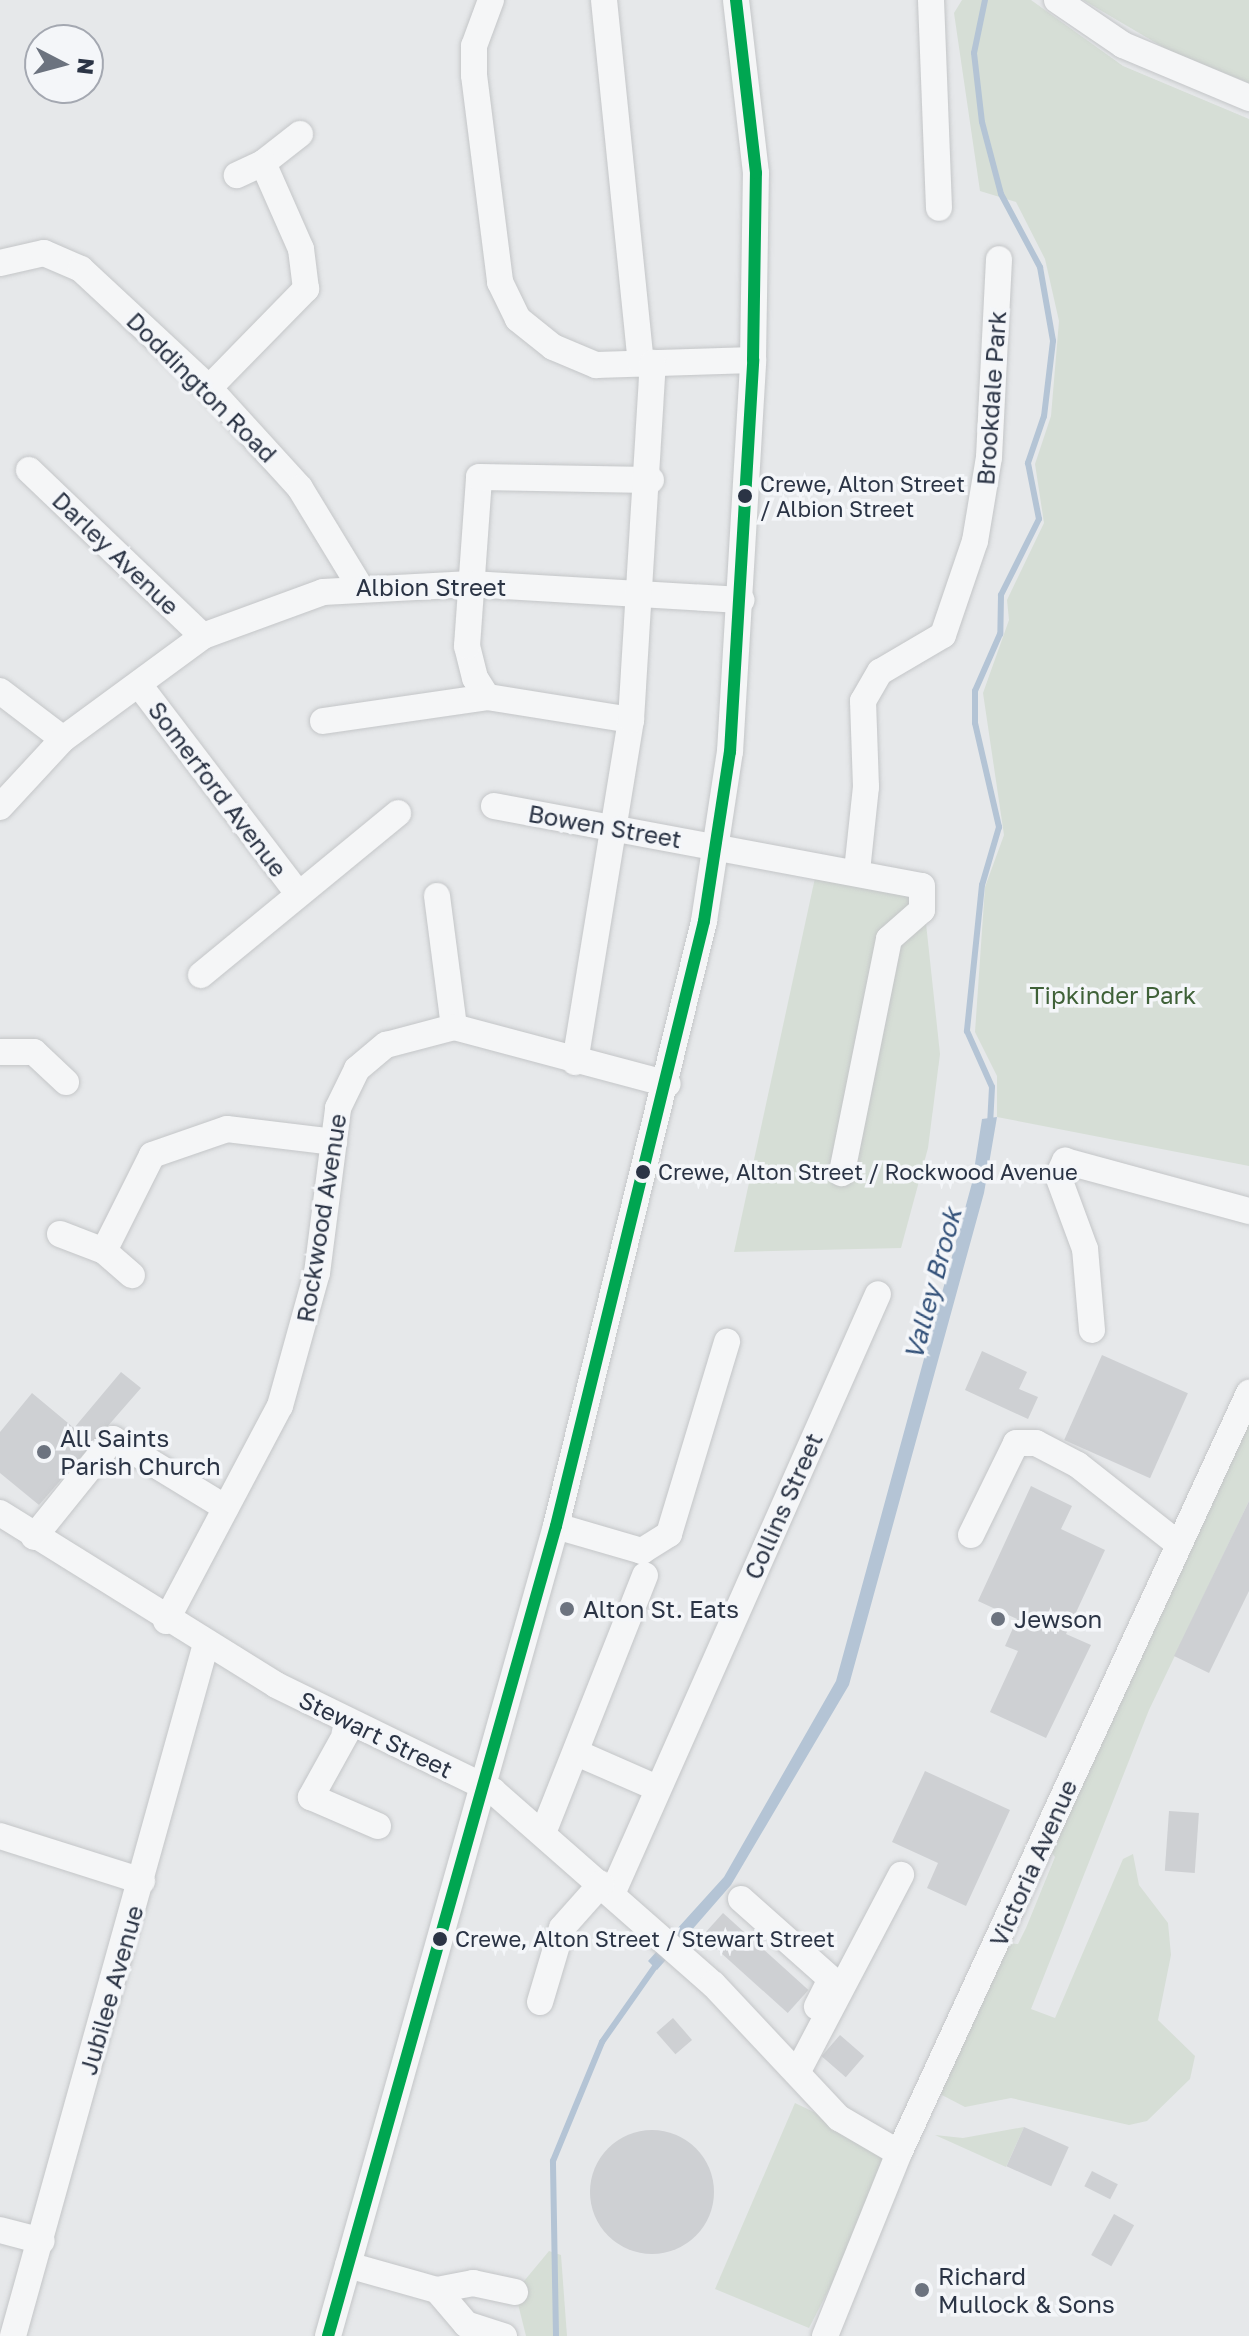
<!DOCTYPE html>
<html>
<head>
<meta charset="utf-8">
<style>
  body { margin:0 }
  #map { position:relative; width:1249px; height:2336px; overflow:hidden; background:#e6e8ea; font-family:"Golos Text",sans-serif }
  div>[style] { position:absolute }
  .green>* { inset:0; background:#d6ded6 }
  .water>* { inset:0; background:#b4c4d5 }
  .stream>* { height:6px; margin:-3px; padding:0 3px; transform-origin:3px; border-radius:3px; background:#b4c4d5 }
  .building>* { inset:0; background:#ced0d3; transform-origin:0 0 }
  .round { border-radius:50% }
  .roads { filter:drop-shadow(0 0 2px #c4c6c8) drop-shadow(0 0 2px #c4c6c8) }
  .minor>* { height:26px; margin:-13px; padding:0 13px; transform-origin:13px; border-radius:13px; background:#f5f6f7 }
  .bus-1>* { height:12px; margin:-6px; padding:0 6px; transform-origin:6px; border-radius:6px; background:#00a651 }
  .dots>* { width:22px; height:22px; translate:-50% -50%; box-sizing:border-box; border:4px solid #f4f6f9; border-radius:50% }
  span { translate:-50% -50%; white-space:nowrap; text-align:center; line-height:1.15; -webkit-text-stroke:7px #f4f6f9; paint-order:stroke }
  .bus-label { font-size:22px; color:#2b3445 }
  .left { translate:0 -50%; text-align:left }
  .street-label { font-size:24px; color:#2b3445 }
  .park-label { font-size:24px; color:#3f6138 }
  .poi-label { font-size:24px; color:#2b3445 }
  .water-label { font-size:26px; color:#34527a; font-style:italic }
  .north { position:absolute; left:24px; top:24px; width:80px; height:80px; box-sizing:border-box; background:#f4f6f9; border:2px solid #a4a8b1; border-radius:50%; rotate:96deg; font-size:22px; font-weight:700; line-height:32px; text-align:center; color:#2b3445 }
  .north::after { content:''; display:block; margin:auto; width:28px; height:36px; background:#6c737f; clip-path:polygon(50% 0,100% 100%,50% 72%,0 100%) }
</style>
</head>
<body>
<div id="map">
  <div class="green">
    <div style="clip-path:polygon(962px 0,1031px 0,1123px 66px,1249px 119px,1249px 1166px,997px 1117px,997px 1076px,975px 1032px,985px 887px,1004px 835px,983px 693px,1009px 620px,1007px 600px,1044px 523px,1035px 464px,1051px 416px,1059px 321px,1045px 259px,1016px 202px,980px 191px,954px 13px)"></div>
    <div style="clip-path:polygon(1083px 0,1249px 0,1249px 83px,1168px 50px)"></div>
    <div style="clip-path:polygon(818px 864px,922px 886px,940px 1054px,928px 1148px,901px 1248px,734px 1252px)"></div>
    <div style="clip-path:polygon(1249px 1421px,1249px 1501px,1149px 1710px,1031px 2009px,1055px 2018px,1123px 1859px,1133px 1854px,1139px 1885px,1168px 1923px,1171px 1955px,1158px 2020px,1195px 2056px,1190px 2079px,1147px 2121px,1129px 2125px,1011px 2098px,965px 2107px,938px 2093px,1005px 1943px,1018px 1944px,1026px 1928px,1055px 1857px,1048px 1848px)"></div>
    <div style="clip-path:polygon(795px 2103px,899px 2153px,809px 2328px,715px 2289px)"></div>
    <div style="clip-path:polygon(1024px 2127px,1006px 2167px,935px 2135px,963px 2138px)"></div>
    <div style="clip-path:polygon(549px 2251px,561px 2255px,567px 2336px,526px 2336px,515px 2292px)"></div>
  </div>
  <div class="water">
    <div style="clip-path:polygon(997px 1117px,984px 1193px,849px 1685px,731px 1885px,657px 1970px,648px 1961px,724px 1877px,836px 1681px,972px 1183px,982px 1119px)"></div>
  </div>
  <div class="stream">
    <div style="left:985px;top:0;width:54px;rotate:101.7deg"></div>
    <div style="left:974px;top:53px;width:69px;rotate:83.4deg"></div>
    <div style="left:982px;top:122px;width:74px;rotate:75.2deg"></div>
    <div style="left:1001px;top:194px;width:83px;rotate:61.9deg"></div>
    <div style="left:1040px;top:267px;width:75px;rotate:80deg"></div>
    <div style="left:1053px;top:341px;width:76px;rotate:96.8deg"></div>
    <div style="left:1044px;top:416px;width:50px;rotate:108.8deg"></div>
    <div style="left:1028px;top:463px;width:57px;rotate:78.9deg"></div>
    <div style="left:1039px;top:519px;width:85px;rotate:116.6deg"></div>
    <div style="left:1001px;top:595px;width:39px;rotate:91deg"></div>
    <div style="left:1000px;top:634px;width:62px;rotate:113.7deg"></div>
    <div style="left:975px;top:691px;width:32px;rotate:90deg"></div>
    <div style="left:975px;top:723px;width:107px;rotate:77deg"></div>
    <div style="left:999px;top:827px;width:60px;rotate:106.3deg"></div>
    <div style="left:982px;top:885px;width:147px;rotate:95.9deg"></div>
    <div style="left:967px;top:1031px;width:61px;rotate:65.9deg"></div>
    <div style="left:992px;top:1087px;width:39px;rotate:93deg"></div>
    <div style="left:556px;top:2336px;width:175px;rotate:-91deg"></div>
    <div style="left:553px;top:2161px;width:129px;rotate:-67.6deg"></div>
    <div style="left:602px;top:2042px;width:99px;rotate:-54.9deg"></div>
  </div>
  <div class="building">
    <div style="clip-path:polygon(982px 1351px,1027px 1372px,1019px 1389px,1038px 1397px,1028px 1419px,965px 1390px)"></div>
    <div style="left:1102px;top:1355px;width:94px;height:93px;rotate:24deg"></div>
    <div style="clip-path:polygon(121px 1372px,141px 1388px,39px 1505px,0 1473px,0 1432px,32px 1393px,74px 1428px)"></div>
    <div style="clip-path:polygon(1031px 1486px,1072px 1506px,1061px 1529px,1105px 1550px,1066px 1634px,1091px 1645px,1046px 1738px,990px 1712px,1018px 1651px,1005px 1646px,1017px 1619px,978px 1601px)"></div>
    <div style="clip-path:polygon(1249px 1501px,1249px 1591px,1209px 1673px,1174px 1656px)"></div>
    <div style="clip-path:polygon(925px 1771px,1010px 1810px,966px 1906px,927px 1888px,938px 1863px,892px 1842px)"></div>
    <div style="left:1169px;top:1811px;width:30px;height:60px;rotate:4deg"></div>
    <div style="left:723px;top:1913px;width:115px;height:31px;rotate:42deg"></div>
    <div style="left:673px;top:2018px;width:29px;height:22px;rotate:49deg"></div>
    <div style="left:840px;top:2035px;width:32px;height:28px;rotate:41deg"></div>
    <div style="left:1024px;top:2127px;width:49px;height:43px;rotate:24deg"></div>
    <div class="round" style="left:590px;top:2130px;width:124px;height:124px"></div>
    <div style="left:1092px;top:2171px;width:29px;height:17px;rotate:27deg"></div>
    <div style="left:1114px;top:2214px;width:23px;height:47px;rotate:29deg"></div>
  </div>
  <div class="roads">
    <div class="minor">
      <div style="left:491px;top:0;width:49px;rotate:110.3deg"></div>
      <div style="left:474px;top:46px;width:29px;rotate:90deg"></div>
      <div style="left:474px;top:75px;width:209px;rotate:82.8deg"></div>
      <div style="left:500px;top:282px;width:41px;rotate:64.1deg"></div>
      <div style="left:518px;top:319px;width:45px;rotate:38.7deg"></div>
      <div style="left:553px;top:347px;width:47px;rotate:22.7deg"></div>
      <div style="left:596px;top:365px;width:157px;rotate:-1.8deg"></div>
      <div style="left:604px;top:0;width:365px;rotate:84.2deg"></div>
      <div style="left:931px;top:0;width:208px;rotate:87.8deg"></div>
      <div style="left:1057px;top:0;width:80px;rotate:34.3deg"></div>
      <div style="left:1123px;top:45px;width:137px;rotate:22.8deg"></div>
      <div style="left:263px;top:163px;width:47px;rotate:-38.1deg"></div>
      <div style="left:0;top:263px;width:45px;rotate:-12.8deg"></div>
      <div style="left:44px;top:253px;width:40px;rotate:23.4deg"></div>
      <div style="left:81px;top:269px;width:175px;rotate:42.9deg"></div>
      <div style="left:209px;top:388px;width:135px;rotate:47.7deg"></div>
      <div style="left:300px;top:488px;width:114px;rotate:58.7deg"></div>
      <div style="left:209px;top:388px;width:139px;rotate:-45.6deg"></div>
      <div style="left:306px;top:289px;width:40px;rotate:-97.1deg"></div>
      <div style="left:301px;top:249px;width:94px;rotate:-113.8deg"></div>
      <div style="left:263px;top:163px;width:29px;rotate:155deg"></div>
      <div style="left:29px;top:470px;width:240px;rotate:43.7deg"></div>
      <div style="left:140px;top:686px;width:258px;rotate:52.7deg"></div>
      <div style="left:0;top:691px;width:79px;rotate:37.3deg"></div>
      <div style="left:631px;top:720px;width:146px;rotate:-170.9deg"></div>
      <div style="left:487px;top:697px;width:22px;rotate:-122deg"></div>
      <div style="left:475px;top:678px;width:33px;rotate:-104deg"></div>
      <div style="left:467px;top:646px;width:169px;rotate:-85.9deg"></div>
      <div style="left:479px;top:477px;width:172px;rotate:1deg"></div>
      <div style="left:323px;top:721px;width:166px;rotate:-8.3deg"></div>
      <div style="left:494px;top:806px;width:435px;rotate:10.6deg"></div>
      <div style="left:922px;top:886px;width:24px;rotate:90deg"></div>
      <div style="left:922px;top:910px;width:44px;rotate:138.7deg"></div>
      <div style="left:889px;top:939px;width:239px;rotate:101.4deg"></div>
      <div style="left:0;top:807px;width:93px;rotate:-47.2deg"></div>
      <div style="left:63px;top:739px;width:174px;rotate:-36.3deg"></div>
      <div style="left:203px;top:636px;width:128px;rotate:-20.1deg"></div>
      <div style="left:323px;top:592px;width:148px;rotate:-3.1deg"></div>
      <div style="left:471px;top:584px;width:271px;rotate:3.4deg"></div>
      <div style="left:857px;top:871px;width:84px;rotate:-83.9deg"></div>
      <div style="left:866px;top:787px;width:86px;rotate:-92deg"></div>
      <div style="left:863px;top:701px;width:34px;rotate:-60deg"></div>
      <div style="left:880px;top:672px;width:73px;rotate:-30.4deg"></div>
      <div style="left:943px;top:635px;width:99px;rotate:-71.2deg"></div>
      <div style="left:975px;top:541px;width:85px;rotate:-80.5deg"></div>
      <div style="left:989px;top:457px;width:198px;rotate:-87.1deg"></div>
      <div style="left:437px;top:896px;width:132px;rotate:82.6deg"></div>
      <div style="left:201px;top:975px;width:255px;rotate:-39.4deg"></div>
      <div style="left:0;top:1052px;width:34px"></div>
      <div style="left:34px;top:1052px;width:44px;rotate:43.2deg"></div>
      <div style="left:575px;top:1062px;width:347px;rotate:-80.7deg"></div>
      <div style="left:631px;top:720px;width:358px;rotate:-86.5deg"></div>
      <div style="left:60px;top:1234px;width:47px;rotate:21.1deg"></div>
      <div style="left:104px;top:1251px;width:37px;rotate:41deg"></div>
      <div style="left:104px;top:1251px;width:107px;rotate:-63.4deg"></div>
      <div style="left:152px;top:1155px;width:79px;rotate:-19.1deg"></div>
      <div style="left:227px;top:1129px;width:108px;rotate:6.9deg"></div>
      <div style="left:1092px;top:1330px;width:81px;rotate:-94.9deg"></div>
      <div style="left:1085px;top:1249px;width:78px;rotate:-110.3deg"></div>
      <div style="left:1058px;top:1176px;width:17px;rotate:-65deg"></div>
      <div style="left:1065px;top:1161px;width:191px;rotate:15.2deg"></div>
      <div style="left:0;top:1513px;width:325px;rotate:31.9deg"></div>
      <div style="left:276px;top:1685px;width:242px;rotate:26deg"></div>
      <div style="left:493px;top:1791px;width:293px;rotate:41.3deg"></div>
      <div style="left:713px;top:1984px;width:184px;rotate:46.8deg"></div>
      <div style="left:839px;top:2118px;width:69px;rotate:30.3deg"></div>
      <div style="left:556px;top:1526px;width:90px;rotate:16.2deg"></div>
      <div style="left:642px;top:1551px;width:32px;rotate:-32deg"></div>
      <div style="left:669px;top:1534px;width:201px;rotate:-73.2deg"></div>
      <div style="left:971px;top:1535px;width:102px;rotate:-63.9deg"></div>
      <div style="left:1016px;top:1443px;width:20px"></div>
      <div style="left:1036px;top:1443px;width:47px;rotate:27.6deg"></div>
      <div style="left:1078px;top:1465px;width:126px;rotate:38.2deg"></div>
      <div style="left:34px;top:1537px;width:126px;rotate:-51.1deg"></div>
      <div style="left:113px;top:1439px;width:132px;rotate:31.4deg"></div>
      <div style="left:166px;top:1621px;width:243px;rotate:-62.1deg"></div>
      <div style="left:280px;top:1406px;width:138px;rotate:-74.5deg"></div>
      <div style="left:317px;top:1273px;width:166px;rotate:-82.7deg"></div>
      <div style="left:338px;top:1108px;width:43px;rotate:-64deg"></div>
      <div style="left:357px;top:1069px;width:38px;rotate:-40deg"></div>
      <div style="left:386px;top:1045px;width:70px;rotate:-14.8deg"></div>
      <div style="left:454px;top:1027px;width:221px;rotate:14.9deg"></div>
      <div style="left:352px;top:1723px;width:85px;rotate:119deg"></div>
      <div style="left:311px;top:1797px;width:73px;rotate:23.4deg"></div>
      <div style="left:577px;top:1753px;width:87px;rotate:23.6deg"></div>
      <div style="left:543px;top:1833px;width:277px;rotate:-68.4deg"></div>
      <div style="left:0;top:1836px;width:149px;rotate:17.6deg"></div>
      <div style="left:612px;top:1894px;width:656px;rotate:-66.09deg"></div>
      <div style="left:741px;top:1899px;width:120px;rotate:41.6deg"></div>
      <div style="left:831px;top:1979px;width:31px;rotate:117deg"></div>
      <div style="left:540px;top:2002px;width:77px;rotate:-73.4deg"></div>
      <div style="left:562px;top:1928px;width:59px;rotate:-48.4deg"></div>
      <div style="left:797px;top:2073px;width:224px;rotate:-62.3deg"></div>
      <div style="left:0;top:2230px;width:43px;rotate:14.7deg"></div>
      <div style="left:348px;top:2265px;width:92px;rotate:15.7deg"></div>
      <div style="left:437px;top:2290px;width:37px;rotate:-11deg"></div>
      <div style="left:473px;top:2283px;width:43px;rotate:12.1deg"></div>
      <div style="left:437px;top:2290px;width:45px;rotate:49.5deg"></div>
      <div style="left:466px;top:2324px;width:40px;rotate:18deg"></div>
      <div style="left:13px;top:2336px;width:718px;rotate:-74.42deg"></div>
      <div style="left:328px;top:2336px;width:841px;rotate:-74.28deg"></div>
      <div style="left:556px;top:1526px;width:623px;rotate:-76.25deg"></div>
      <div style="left:704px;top:921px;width:171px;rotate:-81.3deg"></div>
      <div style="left:730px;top:752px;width:393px;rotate:-86.6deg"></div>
      <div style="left:753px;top:360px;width:187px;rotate:-89.1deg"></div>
      <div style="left:756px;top:173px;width:174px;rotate:-96.6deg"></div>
      <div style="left:825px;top:2336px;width:197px;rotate:-68deg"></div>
      <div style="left:899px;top:2153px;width:837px;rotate:-65.27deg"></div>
    </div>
  </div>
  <div class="bus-1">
    <div style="left:328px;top:2336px;width:841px;rotate:-74.28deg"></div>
    <div style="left:556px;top:1526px;width:623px;rotate:-76.25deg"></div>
    <div style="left:704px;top:921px;width:171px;rotate:-81.3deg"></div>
    <div style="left:730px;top:752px;width:393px;rotate:-86.6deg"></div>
    <div style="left:753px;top:360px;width:187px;rotate:-89.1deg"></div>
    <div style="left:756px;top:173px;width:174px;rotate:-96.6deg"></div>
  </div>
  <div class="dots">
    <div style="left:745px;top:496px;background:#2b3445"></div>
    <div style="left:643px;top:1172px;background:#2b3445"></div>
    <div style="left:44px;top:1452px;background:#6c737f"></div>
    <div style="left:567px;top:1609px;background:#6c737f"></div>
    <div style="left:998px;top:1619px;background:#6c737f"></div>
    <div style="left:440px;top:1939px;background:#2b3445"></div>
    <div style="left:922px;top:2290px;background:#6c737f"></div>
  </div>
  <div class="bus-label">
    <span class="left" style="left:760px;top:496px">Crewe, Alton Street<br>/ Albion Street</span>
    <span class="left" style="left:658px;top:1172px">Crewe, Alton Street / Rockwood Avenue</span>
    <span class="left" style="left:455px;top:1939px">Crewe, Alton Street / Stewart Street</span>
  </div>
  <div class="street-label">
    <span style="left:202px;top:387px;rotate:45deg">Doddington Road</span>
    <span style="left:991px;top:398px;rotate:-86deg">Brookdale Park</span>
    <span style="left:116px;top:553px;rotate:44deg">Darley Avenue</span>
    <span style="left:431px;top:587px">Albion Street</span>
    <span style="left:218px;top:789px;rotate:53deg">Somerford Avenue</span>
    <span style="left:605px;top:826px;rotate:10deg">Bowen Street</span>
    <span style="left:321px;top:1218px;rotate:-81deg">Rockwood Avenue</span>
    <span style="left:783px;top:1506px;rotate:-66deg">Collins Street</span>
    <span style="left:376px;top:1734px;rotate:26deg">Stewart Street</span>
    <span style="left:1033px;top:1863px;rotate:-66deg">Victoria Avenue</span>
    <span style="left:111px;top:1990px;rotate:-74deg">Jubilee Avenue</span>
  </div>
  <div class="park-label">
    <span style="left:1113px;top:995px">Tipkinder Park</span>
  </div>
  <div class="poi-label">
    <span class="left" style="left:60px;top:1452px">All Saints<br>Parish Church</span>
    <span class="left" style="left:583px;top:1609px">Alton St. Eats</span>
    <span class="left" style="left:1014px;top:1619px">Jewson</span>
    <span class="left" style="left:938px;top:2290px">Richard<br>Mullock &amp; Sons</span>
  </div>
  <div class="water-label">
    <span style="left:933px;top:1284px;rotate:-75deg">Valley Brook</span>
  </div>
  <div class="north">N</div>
</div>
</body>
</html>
